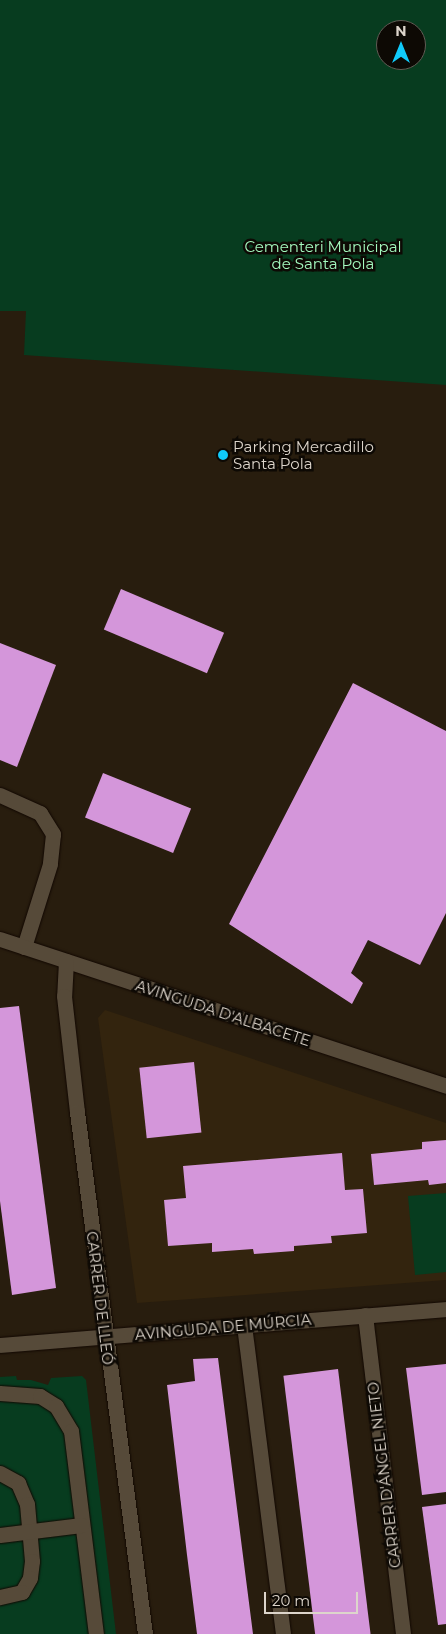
<!DOCTYPE html>
<html>
<head>
<meta charset="utf-8">
<style>
  body { margin:0 }
  #map { position:relative; width:446px; height:1634px; overflow:hidden; background:#281d0e; font-family:Montserrat,sans-serif }
  div>[style] { position:absolute }
  .built>* { inset:0; background:#33240e }
  .green>* { inset:0; background:#073c1f }
  .building>* { inset:0; background:#d496da; transform-origin:0 0 }
  .roads { filter:drop-shadow(0 0 1px #110700) drop-shadow(0 0 1px #110700) }
  .service>* { height:15px; margin:-7.5px; padding:0 7.5px; transform-origin:7.5px; border-radius:7.5px; background:#564a39 }
  .minor>* { height:15px; margin:-7.5px; padding:0 7.5px; transform-origin:7.5px; border-radius:7.5px; background:#564a39 }
  .dots>* { width:14px; height:14px; translate:-50% -50%; box-sizing:border-box; border:2px solid #0d0904; border-radius:50% }
  span { translate:-50% -50%; white-space:nowrap; text-align:center; line-height:1.15; -webkit-text-stroke:5px #0d0904; paint-order:stroke }
  .park-label { font-size:15px; color:#a4fabf }
  .poi-label { font-size:15px; color:#ddd5cb }
  .left { translate:0 -50%; text-align:left }
  .street-label { font-size:15px; color:#ddd5cb }
  .north { position:absolute; left:376px; top:20px; width:50px; height:50px; box-sizing:border-box; background:#0d0904; border:1px solid #605b54; border-radius:50%; rotate:0deg; font-size:14px; font-weight:700; line-height:20px; text-align:center; color:#ddd5cb }
  .north::after { content:''; display:block; margin:auto; width:18px; height:22px; background:#10cafa; clip-path:polygon(50% 0,100% 100%,50% 72%,0 100%) }
  .scale { position:absolute; left:264px; top:1592px; width:94px; height:22px; box-sizing:border-box; border:2px solid #ddd5cb; border-top:0; padding-left:6px; font-size:15px; line-height:18px; white-space:nowrap; color:#ddd5cb; -webkit-text-stroke:4px #0d0904; paint-order:stroke }
</style>
</head>
<body>
<div id="map">
  <div class="built">
    <div style="clip-path:polygon(105px 1010px,446px 1123px,446px 1280px,137px 1303px,98px 1018px)"></div>
  </div>
  <div class="green">
    <div style="clip-path:polygon(evenodd,0 0,446px 0,446px 385px,24px 355px,26px 311px,0 311px,0 0,386px 30px,416px 30px,416px 60px,386px 60px,386px 30px)"></div>
    <div style="clip-path:polygon(446px 1193px,446px 1272px,415px 1275px,408px 1196px)"></div>
    <div style="clip-path:polygon(16px 1376px,17px 1380px,31px 1380px,48px 1385px,51px 1378px,82px 1376px,86px 1380px,116px 1634px,0 1634px,0 1377px)"></div>
  </div>
  <div class="building">
    <div style="left:121px;top:589px;width:112px;height:44px;rotate:23deg"></div>
    <div style="clip-path:polygon(0 643px,56px 665px,17px 767px,0 760px)"></div>
    <div style="clip-path:polygon(353px 683px,446px 731px,446px 913px,420px 965px,368px 940px,351px 973px,363px 983px,352px 1004px,229px 924px)"></div>
    <div style="left:103px;top:773px;width:95px;height:48px;rotate:22deg"></div>
    <div style="clip-path:polygon(19px 1006px,56px 1288px,12px 1295px,0 1201px,0 1008px)"></div>
    <div style="left:194px;top:1062px;width:71px;height:55px;rotate:84deg"></div>
    <div style="clip-path:polygon(446px 1140px,446px 1183px,429px 1185px,428px 1180px,374px 1185px,371px 1154px,422px 1149px,422px 1142px)"></div>
    <div style="clip-path:polygon(342px 1153px,345px 1190px,363px 1189px,367px 1233px,331px 1236px,332px 1243px,294px 1246px,294px 1251px,254px 1254px,253px 1249px,212px 1252px,212px 1243px,168px 1246px,164px 1200px,186px 1198px,183px 1166px)"></div>
    <div style="clip-path:polygon(218px 1358px,242px 1548px,253px 1634px,197px 1634px,187px 1555px,167px 1385px,195px 1381px,193px 1359px)"></div>
    <div style="clip-path:polygon(446px 1364px,446px 1492px,422px 1495px,406px 1368px)"></div>
    <div style="left:338px;top:1369px;width:267px;height:55px;rotate:83deg"></div>
    <div style="clip-path:polygon(446px 1504px,446px 1624px,438px 1625px,422px 1507px)"></div>
  </div>
  <div class="roads">
    <div class="service">
      <div style="left:0;top:795px;width:44px;rotate:24.2deg"></div>
      <div style="left:40px;top:813px;width:25px;rotate:58deg"></div>
      <div style="left:53px;top:834px;width:30px;rotate:96deg"></div>
      <div style="left:50px;top:864px;width:87px;rotate:107.4deg"></div>
      <div style="left:0;top:1393px;width:40px;rotate:4.3deg"></div>
      <div style="left:40px;top:1396px;width:19px;rotate:32deg"></div>
      <div style="left:56px;top:1406px;width:29px;rotate:59deg"></div>
      <div style="left:71px;top:1431px;width:205px;rotate:83deg"></div>
      <div style="left:0;top:1473px;width:21px;rotate:29deg"></div>
      <div style="left:18px;top:1483px;width:23px;rotate:67deg"></div>
      <div style="left:27px;top:1504px;width:57px;rotate:85deg"></div>
      <div style="left:32px;top:1561px;width:17px;rotate:97deg"></div>
      <div style="left:30px;top:1578px;width:16px;rotate:120deg"></div>
      <div style="left:22px;top:1592px;width:23px;rotate:167deg"></div>
      <div style="left:0;top:1535px;width:82px;rotate:-7deg"></div>
    </div>
    <div class="minor">
      <div style="left:0;top:939px;width:470px;rotate:18.2deg"></div>
      <div style="left:66px;top:961px;width:35px;rotate:93deg"></div>
      <div style="left:64px;top:996px;width:117px;rotate:83.6deg"></div>
      <div style="left:77px;top:1112px;width:526px;rotate:82.58deg"></div>
      <div style="left:365px;top:1315px;width:321px;rotate:83.2deg"></div>
      <div style="left:244px;top:1325px;width:311px;rotate:82.8deg"></div>
      <div style="left:0;top:1345px;width:447px;rotate:-4.6deg"></div>
    </div>
  </div>
  <div class="dots">
    <div style="left:223px;top:455px;background:#10cafa"></div>
  </div>
  <div class="park-label">
    <span style="left:323px;top:255px">Cementeri Municipal<br>de Santa Pola</span>
  </div>
  <div class="poi-label">
    <span class="left" style="left:233px;top:455px">Parking Mercadillo<br>Santa Pola</span>
  </div>
  <div class="street-label">
    <span style="left:223px;top:1013px;rotate:18deg">AVINGUDA D'ALBACETE</span>
    <span style="left:100px;top:1298px;rotate:83deg">CARRER DE LLEÓ</span>
    <span style="left:223px;top:1327px;rotate:-5deg">AVINGUDA DE MÚRCIA</span>
    <span style="left:384px;top:1475px;rotate:-97deg">CARRER D'ÁNGEL NIETO</span>
  </div>
  <div class="north">N</div>
  <div class="scale">20 m</div>
</div>
</body>
</html>
